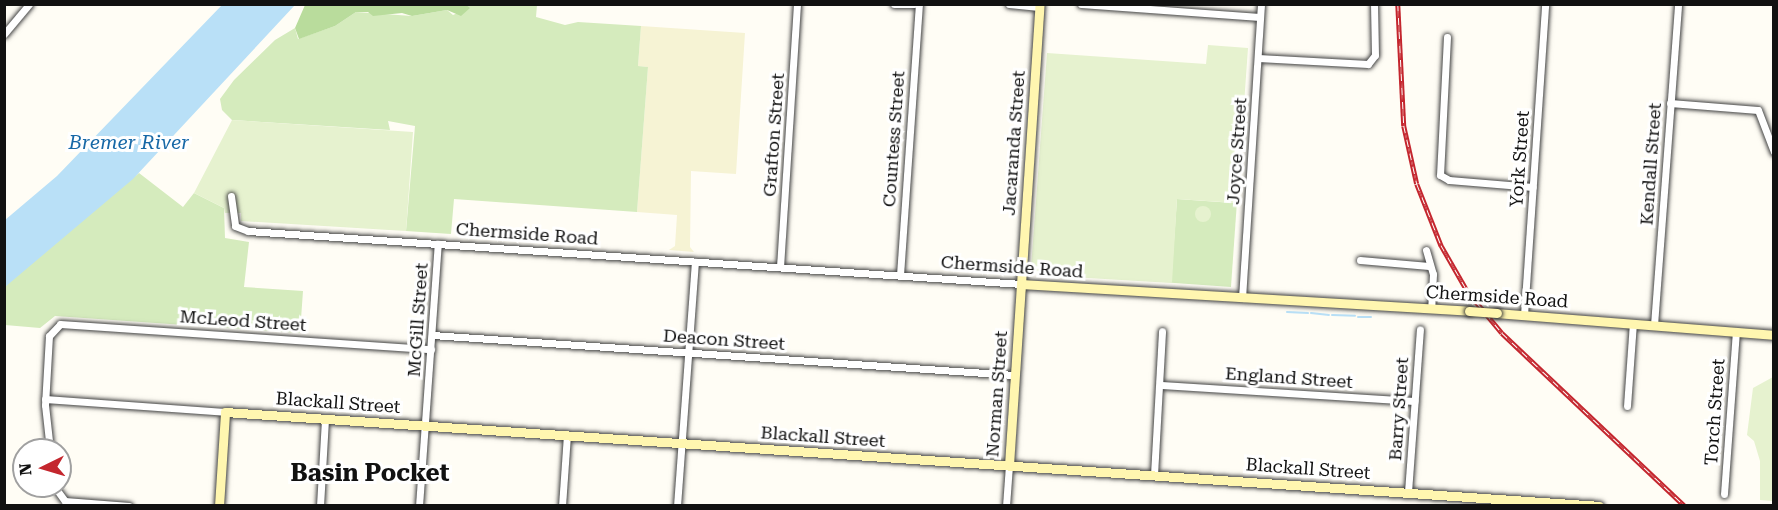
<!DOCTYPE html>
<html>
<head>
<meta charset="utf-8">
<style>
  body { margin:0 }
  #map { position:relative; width:1778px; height:510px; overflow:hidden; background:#fffdf5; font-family:"Roboto Serif",serif }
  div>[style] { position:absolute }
  .farmland>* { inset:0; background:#f6f3d4 }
  .green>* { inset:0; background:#d5ebbd; transform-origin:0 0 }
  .forest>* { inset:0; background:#b9dc9c }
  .pitch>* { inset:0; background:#e6f2cf }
  .round { border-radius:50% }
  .water>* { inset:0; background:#b9e0f7 }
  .stream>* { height:2px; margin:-1px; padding:0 1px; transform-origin:1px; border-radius:1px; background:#b9e0f7 }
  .roads { filter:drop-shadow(0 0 2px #444) drop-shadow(0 0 2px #444) }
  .street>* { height:7px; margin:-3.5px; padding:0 3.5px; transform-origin:3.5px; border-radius:3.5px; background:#fff }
  .secondary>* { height:9px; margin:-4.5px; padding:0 4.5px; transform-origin:4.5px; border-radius:4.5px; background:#fff6b0 }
  .rail>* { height:4.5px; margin-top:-2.25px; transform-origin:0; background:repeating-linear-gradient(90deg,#fff 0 7px,#c4262e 0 14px); box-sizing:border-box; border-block:2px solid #c4262e }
  .bridges { filter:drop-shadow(0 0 2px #333) drop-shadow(0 0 2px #333) }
  .secondary-bridge>* { height:9px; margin:-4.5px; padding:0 4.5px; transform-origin:4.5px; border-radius:4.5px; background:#fff6b0 }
  span { translate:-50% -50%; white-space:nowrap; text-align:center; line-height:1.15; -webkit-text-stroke:6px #fff; paint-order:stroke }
  .street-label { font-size:18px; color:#111 }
  .water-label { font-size:20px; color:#1768a6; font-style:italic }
  .district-label { font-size:24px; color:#111; font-weight:700 }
  .frame { position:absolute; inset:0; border:6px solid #111; pointer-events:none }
  .north { position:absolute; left:12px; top:438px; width:60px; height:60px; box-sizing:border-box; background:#fff; border:2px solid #a0a0a0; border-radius:50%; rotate:265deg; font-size:16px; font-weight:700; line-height:24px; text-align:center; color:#111 }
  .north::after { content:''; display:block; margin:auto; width:21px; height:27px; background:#c4262e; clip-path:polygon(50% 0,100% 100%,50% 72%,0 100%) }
</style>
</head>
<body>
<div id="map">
  <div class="farmland">
    <div style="clip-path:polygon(641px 26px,745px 33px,736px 174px,691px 171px,690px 247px,694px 252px,669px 250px,675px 246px,677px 215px,637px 212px,648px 67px,638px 66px)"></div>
  </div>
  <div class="green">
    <div style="clip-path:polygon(465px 5px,537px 5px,536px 17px,565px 25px,578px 22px,641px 26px,638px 66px,648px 67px,637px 212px,454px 199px,451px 234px,406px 231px,415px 126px,388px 121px,390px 130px,232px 120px,222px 110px,220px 99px,234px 80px,275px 40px,295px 28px,298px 39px,335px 26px,356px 12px,412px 16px,447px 10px,453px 15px,469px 8px)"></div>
    <div style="clip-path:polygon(139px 173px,183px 207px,194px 193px,224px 208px,225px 238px,249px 242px,244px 287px,303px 291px,300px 333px,55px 316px,40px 328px,5px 325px,5px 287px,10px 281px)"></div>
    <div style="left:1177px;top:199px;width:60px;height:84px;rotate:4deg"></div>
  </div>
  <div class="forest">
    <div style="clip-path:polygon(465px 4px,470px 8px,461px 16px,447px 10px,412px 16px,402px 13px,373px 16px,368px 12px,356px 12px,335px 26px,299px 39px,295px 28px,305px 5px)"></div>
  </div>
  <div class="pitch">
    <div style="clip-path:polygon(1208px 45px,1248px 48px,1237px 203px,1177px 199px,1172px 283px,1038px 275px,1031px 268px,1047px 53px,1206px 64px)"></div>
    <div style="clip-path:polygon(232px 120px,413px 132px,406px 231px,241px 221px,241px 213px,225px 213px,224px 208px,194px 193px)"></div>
    <div class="round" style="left:1195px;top:206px;width:16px;height:16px"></div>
    <div style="clip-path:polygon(1773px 377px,1774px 377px,1773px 501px,1760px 500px,1760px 461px,1754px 441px,1747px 435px,1753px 388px)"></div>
  </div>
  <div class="water">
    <div style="clip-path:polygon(222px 5px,295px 5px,133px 179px,5px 287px,5px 220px,57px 176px)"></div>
  </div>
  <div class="stream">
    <div style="left:1287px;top:312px;width:21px;rotate:3deg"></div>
    <div style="left:1311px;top:313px;width:18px;rotate:6deg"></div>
    <div style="left:1332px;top:315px;width:23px;rotate:2deg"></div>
    <div style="left:1358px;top:317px;width:13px"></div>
  </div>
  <div class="roads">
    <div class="street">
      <div style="left:894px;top:4px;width:20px"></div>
      <div style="left:1009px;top:4px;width:30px;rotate:6deg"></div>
      <div style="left:1081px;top:4px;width:179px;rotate:4.2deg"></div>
      <div style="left:4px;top:34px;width:39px;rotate:-50deg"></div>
      <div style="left:1447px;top:37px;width:138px;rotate:92.9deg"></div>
      <div style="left:1440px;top:175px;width:10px;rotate:29deg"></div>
      <div style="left:1449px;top:180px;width:84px;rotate:4.8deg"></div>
      <div style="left:1258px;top:58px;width:110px;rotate:3.1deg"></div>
      <div style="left:1368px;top:64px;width:11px;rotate:-52deg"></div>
      <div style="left:1375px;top:55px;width:51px;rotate:-91.1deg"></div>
      <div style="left:1670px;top:103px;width:88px;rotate:4.5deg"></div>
      <div style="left:1758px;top:110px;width:45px;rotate:69.1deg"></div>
      <div style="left:231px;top:196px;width:30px;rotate:82deg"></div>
      <div style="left:235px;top:226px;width:14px;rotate:21deg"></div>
      <div style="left:248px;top:231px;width:775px;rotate:3.92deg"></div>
      <div style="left:1426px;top:250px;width:25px;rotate:74deg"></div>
      <div style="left:1433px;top:274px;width:35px;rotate:93deg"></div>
      <div style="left:1360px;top:260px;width:69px;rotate:5deg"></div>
      <div style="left:780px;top:267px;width:264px;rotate:-86.3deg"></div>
      <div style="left:900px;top:275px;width:272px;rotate:-86deg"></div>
      <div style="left:1242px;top:298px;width:295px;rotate:-86.3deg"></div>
      <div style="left:1524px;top:315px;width:312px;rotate:-86.1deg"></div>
      <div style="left:1654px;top:325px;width:322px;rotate:-85.7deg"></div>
      <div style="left:432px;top:335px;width:583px;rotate:3.93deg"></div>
      <div style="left:1161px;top:385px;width:254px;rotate:3.6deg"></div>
      <div style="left:45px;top:399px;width:180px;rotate:4.1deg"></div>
      <div style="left:1627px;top:406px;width:83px;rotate:-85.9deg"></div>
      <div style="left:50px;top:450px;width:45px;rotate:-96.3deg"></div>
      <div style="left:45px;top:405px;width:69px;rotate:-86.7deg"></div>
      <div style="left:49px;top:336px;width:16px;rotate:-47deg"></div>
      <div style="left:60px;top:324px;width:372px;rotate:3.9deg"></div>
      <div style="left:1154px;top:475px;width:144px;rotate:-86.8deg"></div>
      <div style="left:54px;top:486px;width:19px;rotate:54deg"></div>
      <div style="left:65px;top:501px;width:64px;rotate:4.5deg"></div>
      <div style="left:1408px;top:492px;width:163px;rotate:-85.8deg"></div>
      <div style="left:1724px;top:494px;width:162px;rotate:-85.8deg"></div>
      <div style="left:320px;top:506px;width:88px;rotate:-86.7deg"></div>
      <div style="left:419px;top:506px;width:263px;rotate:-85.9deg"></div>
      <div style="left:562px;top:506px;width:71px;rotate:-86deg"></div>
      <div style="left:677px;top:506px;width:245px;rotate:-85.8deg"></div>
      <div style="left:1006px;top:506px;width:41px;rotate:-85.8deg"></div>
    </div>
    <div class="secondary">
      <div style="left:1021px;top:284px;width:449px;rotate:3.4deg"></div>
      <div style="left:1497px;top:313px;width:278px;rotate:4.5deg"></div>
      <div style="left:1009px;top:465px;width:462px;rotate:-86.2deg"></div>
      <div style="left:219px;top:506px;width:94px;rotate:-86.3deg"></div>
      <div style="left:225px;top:412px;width:1377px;rotate:3.91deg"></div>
    </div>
  </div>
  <div class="rail">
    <div style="left:1398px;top:4px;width:122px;rotate:87.2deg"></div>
    <div style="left:1404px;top:126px;width:59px;rotate:77.4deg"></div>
    <div style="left:1417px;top:184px;width:66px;rotate:68.5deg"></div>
    <div style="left:1441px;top:245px;width:54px;rotate:60.1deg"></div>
    <div style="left:1468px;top:292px;width:53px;rotate:50.3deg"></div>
    <div style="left:1502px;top:333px;width:252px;rotate:43.4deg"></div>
  </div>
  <div class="bridges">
    <div class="secondary-bridge">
      <div style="left:1469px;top:311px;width:28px;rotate:4deg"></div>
    </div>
  </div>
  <div class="street-label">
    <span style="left:774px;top:135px;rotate:-86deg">Grafton Street</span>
    <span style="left:894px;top:139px;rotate:-86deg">Countess Street</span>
    <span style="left:1014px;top:143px;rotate:-86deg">Jacaranda Street</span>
    <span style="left:1237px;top:151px;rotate:-86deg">Joyce Street</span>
    <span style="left:1520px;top:159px;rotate:-86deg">York Street</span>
    <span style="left:1651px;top:164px;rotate:-86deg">Kendall Street</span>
    <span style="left:527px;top:234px;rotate:4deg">Chermside Road</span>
    <span style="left:1012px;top:267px;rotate:4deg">Chermside Road</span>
    <span style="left:1497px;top:297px;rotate:4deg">Chermside Road</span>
    <span style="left:418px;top:320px;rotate:-86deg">McGill Street</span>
    <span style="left:243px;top:321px;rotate:4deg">McLeod Street</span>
    <span style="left:724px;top:340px;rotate:4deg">Deacon Street</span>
    <span style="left:1289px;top:378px;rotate:4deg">England Street</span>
    <span style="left:997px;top:394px;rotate:-86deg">Norman Street</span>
    <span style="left:338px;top:403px;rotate:4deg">Blackall Street</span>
    <span style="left:1399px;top:409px;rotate:-86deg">Barry Street</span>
    <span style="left:1715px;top:412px;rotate:-86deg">Torch Street</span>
    <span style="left:823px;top:437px;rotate:4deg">Blackall Street</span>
    <span style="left:1308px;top:469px;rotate:4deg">Blackall Street</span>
  </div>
  <div class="water-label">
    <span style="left:129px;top:142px">Bremer River</span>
  </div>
  <div class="district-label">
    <span style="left:370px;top:474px">Basin Pocket</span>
  </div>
  <div class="frame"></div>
  <div class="north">N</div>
</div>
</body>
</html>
